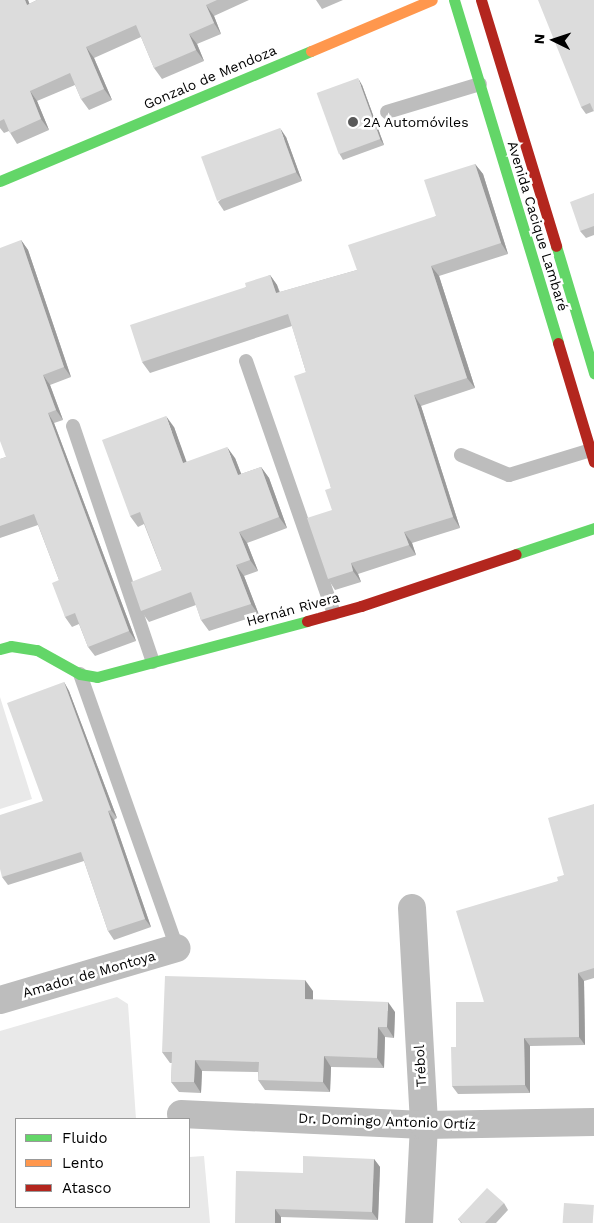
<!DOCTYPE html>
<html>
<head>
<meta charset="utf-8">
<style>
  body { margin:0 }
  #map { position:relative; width:594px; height:1223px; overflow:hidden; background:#fff; font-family:"Work Sans",sans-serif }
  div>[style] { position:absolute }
  .green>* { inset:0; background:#e9e9e9 }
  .lane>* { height:14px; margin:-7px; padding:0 7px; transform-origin:7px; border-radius:7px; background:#bdbdbd }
  .street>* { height:28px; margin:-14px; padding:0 14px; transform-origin:14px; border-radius:14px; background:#bdbdbd }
  .fast>* { height:11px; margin:-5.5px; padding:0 5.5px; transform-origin:5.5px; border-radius:5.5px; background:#63d668 }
  .slow>* { height:11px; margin:-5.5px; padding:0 5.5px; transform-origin:5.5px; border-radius:5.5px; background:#ff974d }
  .jam>* { height:11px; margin:-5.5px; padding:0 5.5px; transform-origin:5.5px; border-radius:5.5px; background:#b3261e }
  .wall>* { inset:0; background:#bdbdbd }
  .shaded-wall>* { inset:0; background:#9a9a9a }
  .building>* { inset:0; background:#dcdcdc; transform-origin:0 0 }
  .dots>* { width:14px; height:14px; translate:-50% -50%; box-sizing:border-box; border:2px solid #fff; border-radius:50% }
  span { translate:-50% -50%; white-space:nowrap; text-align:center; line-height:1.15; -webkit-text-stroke:5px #fff; paint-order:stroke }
  .street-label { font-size:14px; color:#000 }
  .poi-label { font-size:14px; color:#000 }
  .left { translate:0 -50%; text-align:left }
  .legend { position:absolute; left:15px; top:1118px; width:175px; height:90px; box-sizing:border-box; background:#fff; border:1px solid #999; margin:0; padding:6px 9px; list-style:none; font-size:15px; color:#000 }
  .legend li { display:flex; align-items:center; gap:10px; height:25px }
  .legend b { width:25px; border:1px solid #999 }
  .north { position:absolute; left:529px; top:15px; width:50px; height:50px; -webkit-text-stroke:4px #fff; paint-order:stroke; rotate:274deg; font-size:14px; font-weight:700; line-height:20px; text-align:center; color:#000 }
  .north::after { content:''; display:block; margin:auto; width:18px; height:22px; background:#000; clip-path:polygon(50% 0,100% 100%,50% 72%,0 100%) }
</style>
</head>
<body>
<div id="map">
  <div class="green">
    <div style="clip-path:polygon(0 697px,32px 799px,0 809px)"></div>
    <div style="clip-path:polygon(117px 997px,128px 1004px,136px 1119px,16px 1119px,16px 1207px,189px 1207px,189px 1157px,204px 1156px,210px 1223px,0 1223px,0 1031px)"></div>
  </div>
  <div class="lane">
    <div style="left:387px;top:112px;width:97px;rotate:-16.8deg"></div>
    <div style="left:246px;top:361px;width:267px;rotate:70.8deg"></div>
    <div style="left:73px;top:426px;width:249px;rotate:71.3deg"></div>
    <div style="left:461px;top:455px;width:52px;rotate:22.6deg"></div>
    <div style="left:509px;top:475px;width:86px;rotate:-17deg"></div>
    <div style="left:80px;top:674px;width:291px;rotate:70.5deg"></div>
  </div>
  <div class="street">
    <div style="left:412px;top:908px;width:217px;rotate:86.8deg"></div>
    <div style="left:424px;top:1125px;width:98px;rotate:92.9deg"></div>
    <div style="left:0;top:1000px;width:184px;rotate:-16.4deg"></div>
    <div style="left:181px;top:1114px;width:243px;rotate:2.6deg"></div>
    <div style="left:424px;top:1125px;width:170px;rotate:-1deg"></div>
  </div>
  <div class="fast">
    <div style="left:454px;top:0;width:358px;rotate:73.1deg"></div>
    <div style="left:0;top:181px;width:337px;rotate:-22.7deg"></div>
    <div style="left:556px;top:246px;width:133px;rotate:73.3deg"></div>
    <div style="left:516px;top:554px;width:82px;rotate:-18.4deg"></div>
    <div style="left:0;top:649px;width:11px;rotate:-15deg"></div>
    <div style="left:11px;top:646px;width:26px;rotate:9deg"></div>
    <div style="left:37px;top:650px;width:49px;rotate:29.2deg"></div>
    <div style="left:80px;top:674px;width:17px;rotate:10deg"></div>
    <div style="left:97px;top:677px;width:217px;rotate:-14.9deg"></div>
  </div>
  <div class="slow">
    <div style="left:311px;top:51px;width:131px;rotate:-22.9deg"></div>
  </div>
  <div class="jam">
    <div style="left:481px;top:0;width:257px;rotate:73deg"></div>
    <div style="left:558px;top:343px;width:124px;rotate:73.2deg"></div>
    <div style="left:307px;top:621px;width:56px;rotate:-15.5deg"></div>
    <div style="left:361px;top:606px;width:163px;rotate:-18.5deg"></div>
  </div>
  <div class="wall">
    <div style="clip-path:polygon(0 0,28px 0,29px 4px,37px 0,249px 0,214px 16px,221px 34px,197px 44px,204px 61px,162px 79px,154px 68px,141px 37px,94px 58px,112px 100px,89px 110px,81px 99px,75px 85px,37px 101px,49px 130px,17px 144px,9px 131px,4px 133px,0 128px)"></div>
    <div style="clip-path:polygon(316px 0,343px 0,322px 9px)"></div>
    <div style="clip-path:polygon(594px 0,594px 111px,586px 114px,581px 107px)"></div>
    <div style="clip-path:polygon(362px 85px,384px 145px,343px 160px,339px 153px)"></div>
    <div style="clip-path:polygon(286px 137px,302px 181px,224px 211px,218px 202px)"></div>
    <div style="clip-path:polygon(475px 164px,483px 174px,508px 254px,439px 276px,475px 388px,421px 406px,460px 528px,412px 543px,416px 555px,358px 574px,361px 582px,335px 590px,328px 579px,332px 510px,331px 488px,306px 372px,292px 326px,150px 373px,142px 362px,246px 287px,270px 275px,277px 285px,280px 292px,357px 270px,436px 216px)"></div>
    <div style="clip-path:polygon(594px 193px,594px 235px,586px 238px,580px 231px)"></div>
    <div style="clip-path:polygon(21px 240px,28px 250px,71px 377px,50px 385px,63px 420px,54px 423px,136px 641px,95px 656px,88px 647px,79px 624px,72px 627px,65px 617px,59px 580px,38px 525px,0 538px,0 459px,6px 457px)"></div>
    <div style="clip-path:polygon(174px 427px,186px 462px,235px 458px,241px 474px,261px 467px,269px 478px,287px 528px,247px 543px,258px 571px,244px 576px,259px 615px,209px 631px,201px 620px,196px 605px,149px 622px,141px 611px,162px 570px,144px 524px,138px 527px,130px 516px)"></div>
    <div style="clip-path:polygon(64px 682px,69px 691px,117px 818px,114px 820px,151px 927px,114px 940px,108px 931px,84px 861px,8px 885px,2px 877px,43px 801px)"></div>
    <div style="clip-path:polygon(594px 804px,594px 978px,584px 981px,585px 1045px,530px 1046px,530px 1093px,458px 1094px,452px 1086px,456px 1047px,558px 881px,564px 875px)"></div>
    <div style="clip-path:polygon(313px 991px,313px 1000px,395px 1012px,394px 1038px,385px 1037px,384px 1068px,331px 1067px,330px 1092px,265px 1090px,258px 1080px,258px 1072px,202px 1071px,201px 1093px,179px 1092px,171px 1082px,172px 1063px,170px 1063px,162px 1052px)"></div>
    <div style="clip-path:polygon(374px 1159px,380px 1167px,378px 1220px,281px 1217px,235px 1223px,303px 1173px)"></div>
    <div style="clip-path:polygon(504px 1203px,508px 1210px,496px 1223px,461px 1223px,458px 1219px)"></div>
  </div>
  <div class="shaded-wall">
    <div style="clip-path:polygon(25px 0,28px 0,34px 16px,27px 5px)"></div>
    <div style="clip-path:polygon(206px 5px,214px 16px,221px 34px,214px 23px)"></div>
    <div style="clip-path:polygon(189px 34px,197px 44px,204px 61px,196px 50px)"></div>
    <div style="clip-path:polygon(86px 47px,94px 58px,112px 100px,104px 89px)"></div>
    <div style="clip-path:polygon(358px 78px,362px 85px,384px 145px,380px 139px)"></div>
    <div style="clip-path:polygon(30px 91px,37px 101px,49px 130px,41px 119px)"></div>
    <div style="clip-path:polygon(280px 128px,286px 137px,302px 181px,296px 172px)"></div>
    <div style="clip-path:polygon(475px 164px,483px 174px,508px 254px,501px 243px)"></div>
    <div style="clip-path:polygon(21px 240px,28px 250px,71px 377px,64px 367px)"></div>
    <div style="clip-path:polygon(431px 266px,439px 276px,475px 388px,467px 378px)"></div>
    <div style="clip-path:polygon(270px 275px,277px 285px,283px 304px,276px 293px)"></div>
    <div style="clip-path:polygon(43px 375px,50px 385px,63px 420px,56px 410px)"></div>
    <div style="clip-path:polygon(414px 395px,421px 406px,460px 528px,453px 517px)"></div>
    <div style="clip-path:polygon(48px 413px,54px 423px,136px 641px,129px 631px)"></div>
    <div style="clip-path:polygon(166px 416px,174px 427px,191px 474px,183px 463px)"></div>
    <div style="clip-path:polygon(227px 447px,235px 458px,246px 486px,238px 475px)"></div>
    <div style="clip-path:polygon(261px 467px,269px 478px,287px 528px,279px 517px)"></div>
    <div style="clip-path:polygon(239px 532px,247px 543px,258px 571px,250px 560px)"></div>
    <div style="clip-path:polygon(404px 532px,412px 543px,416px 555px,409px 545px)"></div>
    <div style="clip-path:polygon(351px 563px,358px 574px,361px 582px,353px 571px)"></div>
    <div style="clip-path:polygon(236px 565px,244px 576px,259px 615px,251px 604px)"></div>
    <div style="clip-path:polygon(64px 682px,69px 691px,117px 818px,111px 810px)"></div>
    <div style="clip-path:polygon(108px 811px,114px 820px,151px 927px,145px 919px)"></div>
    <div style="clip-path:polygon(578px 973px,584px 981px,585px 1045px,579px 1037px)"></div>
    <div style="clip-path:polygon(305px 980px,313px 991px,313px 1010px,305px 999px)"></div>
    <div style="clip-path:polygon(388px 1002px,395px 1012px,394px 1038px,387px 1027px)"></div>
    <div style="clip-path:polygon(378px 1027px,385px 1037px,384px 1068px,377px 1058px)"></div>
    <div style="clip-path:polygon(524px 1038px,530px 1046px,530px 1093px,525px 1085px)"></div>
    <div style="clip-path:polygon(324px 1056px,331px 1067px,330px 1092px,323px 1082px)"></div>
    <div style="clip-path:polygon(195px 1060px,202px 1071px,201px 1093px,194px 1082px)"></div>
    <div style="clip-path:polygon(374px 1159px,380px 1167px,378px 1220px,372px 1212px)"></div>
    <div style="clip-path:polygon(275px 1209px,281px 1217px,281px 1223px,275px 1223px)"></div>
  </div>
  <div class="building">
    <div style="clip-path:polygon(0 0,25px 0,27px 5px,37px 0,217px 0,206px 5px,214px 23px,189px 34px,196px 50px,154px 68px,136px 25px,86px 47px,104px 89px,81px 99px,70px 73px,30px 91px,41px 119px,10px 133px,4px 119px,0 121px)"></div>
    <div style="clip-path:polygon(538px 0,594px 0,594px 112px,590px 103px,581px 107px)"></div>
    <div style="left:358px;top:78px;width:65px;height:44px;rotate:70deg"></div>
    <div style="left:280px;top:128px;width:47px;height:84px;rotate:70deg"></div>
    <div style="clip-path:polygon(475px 164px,501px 243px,431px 266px,467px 378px,414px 395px,453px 517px,404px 532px,409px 545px,351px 563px,353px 571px,328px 579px,307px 518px,332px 510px,325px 490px,331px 488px,294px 376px,306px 372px,288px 314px,142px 362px,130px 325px,246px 287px,245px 283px,270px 275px,276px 293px,357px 270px,348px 245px,436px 216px,424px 180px)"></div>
    <div style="clip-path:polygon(594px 193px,594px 226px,580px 231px,570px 202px)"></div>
    <div style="clip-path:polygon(21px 240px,64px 367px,43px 375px,56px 410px,48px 413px,129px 631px,88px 647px,75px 613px,65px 617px,52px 583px,59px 580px,34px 514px,0 526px,0 459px,6px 457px,0 441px,0 248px)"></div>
    <div style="clip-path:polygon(166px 416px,183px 463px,227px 447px,238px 475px,261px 467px,279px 517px,239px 532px,250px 560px,236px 565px,251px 604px,201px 620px,191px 592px,141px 611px,131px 582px,162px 570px,140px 512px,130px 516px,102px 440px)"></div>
    <div style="clip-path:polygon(64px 682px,111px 810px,108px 811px,145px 919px,108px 931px,81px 852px,2px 877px,0 869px,0 815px,43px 801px,7px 703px)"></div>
    <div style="clip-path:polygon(594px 804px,594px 968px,578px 973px,579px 1037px,524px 1038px,525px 1085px,452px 1086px,451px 1047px,456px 1047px,456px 1002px,484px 1002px,456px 911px,558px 881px,557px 877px,564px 875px,548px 818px)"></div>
    <div style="clip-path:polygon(165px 976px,305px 980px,305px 999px,388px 1002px,387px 1027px,378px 1027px,377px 1058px,324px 1056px,323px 1082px,258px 1080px,259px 1062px,195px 1060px,194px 1082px,171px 1082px,172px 1052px,162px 1052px)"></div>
    <div style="clip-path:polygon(303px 1156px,374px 1159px,372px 1212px,275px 1209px,275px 1223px,235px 1223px,236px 1171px,303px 1173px)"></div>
    <div style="clip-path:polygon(487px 1188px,504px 1203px,485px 1223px,462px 1223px,458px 1219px)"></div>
    <div style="left:564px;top:1203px;width:30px;height:20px;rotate:4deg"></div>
  </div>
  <div class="dots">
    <div style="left:353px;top:122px;background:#595959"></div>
  </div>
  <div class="street-label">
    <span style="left:210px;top:77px;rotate:-23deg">Gonzalo de Mendoza</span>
    <span style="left:538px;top:226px;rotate:73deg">Avenida Cacique Lambaré</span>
    <span style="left:293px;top:609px;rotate:-15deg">Hernán Rivera</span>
    <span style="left:89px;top:974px;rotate:-16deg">Amador de Montoya</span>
    <span style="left:420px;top:1066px;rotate:-93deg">Trébol</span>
    <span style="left:387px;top:1121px;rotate:2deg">Dr. Domingo Antonio Ortíz</span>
  </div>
  <div class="poi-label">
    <span class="left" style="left:363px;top:122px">2A Automóviles</span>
  </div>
  <ul class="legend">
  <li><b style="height:6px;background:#63d668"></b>Fluido</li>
  <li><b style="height:6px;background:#ff974d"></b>Lento</li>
  <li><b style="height:6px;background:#b3261e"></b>Atasco</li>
  </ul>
  <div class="north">N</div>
</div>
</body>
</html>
